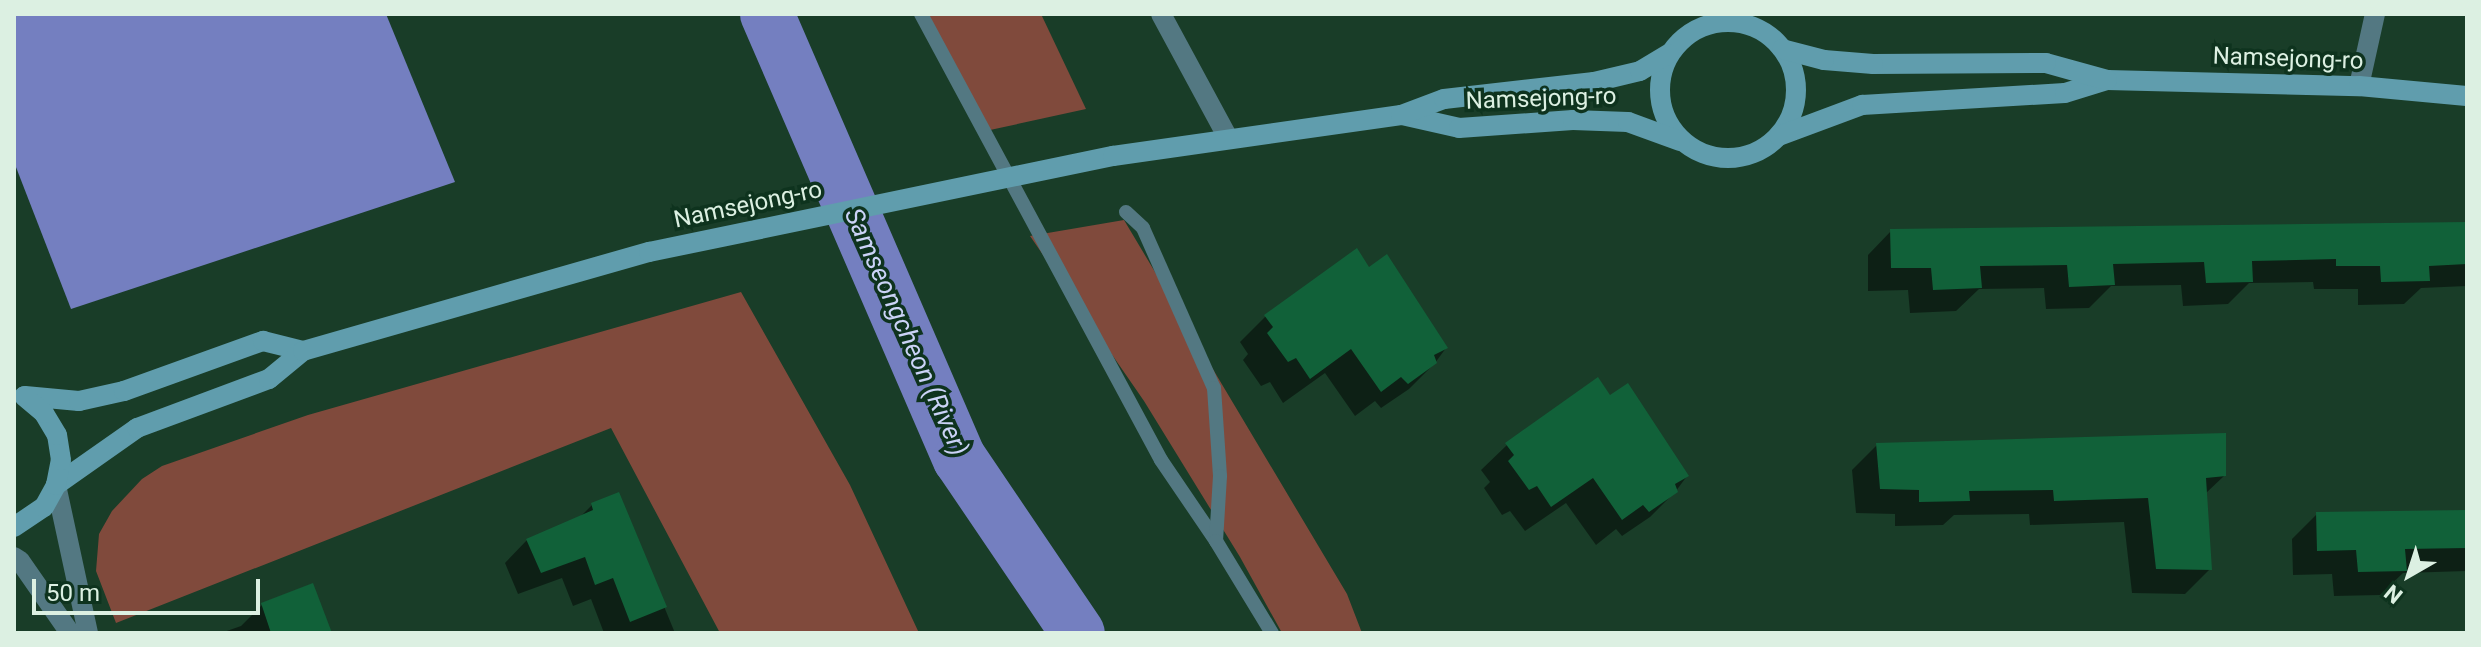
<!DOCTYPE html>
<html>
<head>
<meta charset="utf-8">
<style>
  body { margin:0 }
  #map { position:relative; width:2481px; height:647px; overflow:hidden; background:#193d28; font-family:Roboto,sans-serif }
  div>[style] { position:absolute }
  .green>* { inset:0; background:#804a3c }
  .water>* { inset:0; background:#747fc0 }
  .shadow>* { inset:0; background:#0007 }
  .river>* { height:54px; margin:-27px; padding:0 27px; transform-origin:27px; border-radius:27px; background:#747fc0 }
  .building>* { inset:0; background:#116139 }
  .lane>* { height:14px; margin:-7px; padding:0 7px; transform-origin:7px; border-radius:7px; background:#537882 }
  .street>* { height:20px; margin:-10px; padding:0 10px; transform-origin:10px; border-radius:10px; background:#537882 }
  .secondary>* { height:20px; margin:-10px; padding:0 10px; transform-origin:10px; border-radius:10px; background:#609dad }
  .secondary>.ring { margin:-10px; padding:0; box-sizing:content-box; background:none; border:20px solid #609dad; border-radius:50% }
  span { translate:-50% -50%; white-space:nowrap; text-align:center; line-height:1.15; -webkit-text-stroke:7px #0e331e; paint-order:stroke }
  .street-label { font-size:24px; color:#dcf0e2 }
  .water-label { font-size:26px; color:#cbd3f7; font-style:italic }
  .frame { position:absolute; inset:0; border:16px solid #dcf0e2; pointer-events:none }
  .north { position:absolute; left:2369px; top:535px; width:80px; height:80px; -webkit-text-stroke:6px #0e331e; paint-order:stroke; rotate:219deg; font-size:22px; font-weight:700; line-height:32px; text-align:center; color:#dcf0e2 }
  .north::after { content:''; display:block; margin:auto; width:28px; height:36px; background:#dcf0e2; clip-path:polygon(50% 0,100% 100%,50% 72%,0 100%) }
  .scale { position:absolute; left:32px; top:579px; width:228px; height:36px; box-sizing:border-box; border:4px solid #dcf0e2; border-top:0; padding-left:10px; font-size:24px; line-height:28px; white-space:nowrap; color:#dcf0e2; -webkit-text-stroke:6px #0e331e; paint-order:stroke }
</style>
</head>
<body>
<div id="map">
  <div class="green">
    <div style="clip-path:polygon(926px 14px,1041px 14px,1086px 109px,990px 130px)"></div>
    <div style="clip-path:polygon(1124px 220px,1347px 594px,1362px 633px,1282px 633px,1240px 557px,1144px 401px,1030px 236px)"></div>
    <div style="clip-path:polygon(741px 292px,850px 485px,919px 633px,720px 633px,611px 428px,116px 623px,96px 571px,99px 534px,112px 511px,142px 479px,162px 466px,308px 415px)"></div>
  </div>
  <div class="water">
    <div style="clip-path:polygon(14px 14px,386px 14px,455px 182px,71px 309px,14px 162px)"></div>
  </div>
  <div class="shadow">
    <div style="clip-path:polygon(2467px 223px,2467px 286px,2421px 288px,2404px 304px,2358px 305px,2358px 289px,2314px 289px,2313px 282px,2249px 283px,2228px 304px,2183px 306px,2181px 285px,2111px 286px,2089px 308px,2046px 309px,2044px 288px,1979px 289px,1956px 311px,1910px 313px,1908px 290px,1868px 291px,1868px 255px,1891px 231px)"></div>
    <div style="clip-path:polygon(1368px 270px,1446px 348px,1435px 363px,1409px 389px,1381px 408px,1375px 401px,1355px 416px,1325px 373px,1283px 403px,1270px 382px,1261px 386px,1243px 360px,1248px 354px,1240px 342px,1265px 317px)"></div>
    <div style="clip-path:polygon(1610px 398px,1687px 476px,1676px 491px,1650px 517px,1622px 536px,1616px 529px,1596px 545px,1566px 503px,1525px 531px,1510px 511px,1502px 515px,1484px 488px,1490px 482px,1481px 470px,1507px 445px)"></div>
    <div style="clip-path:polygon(1877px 445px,2224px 476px,2205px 494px,2210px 569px,2185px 594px,2132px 593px,2124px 522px,2030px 525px,2029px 514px,1954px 515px,1943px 525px,1895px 526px,1895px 514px,1856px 513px,1852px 470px)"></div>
    <div style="clip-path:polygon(618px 495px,675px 633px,604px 633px,591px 599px,573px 606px,562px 578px,518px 594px,505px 563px,527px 540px,578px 519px,592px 505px)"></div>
    <div style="clip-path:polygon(2467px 512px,2467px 571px,2403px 573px,2380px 595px,2334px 596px,2332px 574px,2293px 575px,2292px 539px,2317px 514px)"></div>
    <div style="clip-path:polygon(262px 605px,330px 633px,221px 633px,241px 626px)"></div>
  </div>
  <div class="river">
    <div style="left:767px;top:14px;width:485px;rotate:66.6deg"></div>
    <div style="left:960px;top:459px;width:210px;rotate:55.9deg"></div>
  </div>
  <div class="building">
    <div style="clip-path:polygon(2467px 222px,2467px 264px,2429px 266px,2430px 281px,2381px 282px,2380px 266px,2336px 266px,2336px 259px,2252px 261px,2253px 282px,2206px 283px,2204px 262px,2113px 264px,2115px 285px,2069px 287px,2067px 265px,1980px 266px,1982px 288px,1933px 290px,1931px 268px,1891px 268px,1890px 229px)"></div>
    <div style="clip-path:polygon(1357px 248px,1369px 267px,1387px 254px,1448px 348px,1434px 355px,1437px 363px,1408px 384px,1401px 377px,1381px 392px,1351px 349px,1310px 379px,1296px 358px,1288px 362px,1267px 333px,1273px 327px,1264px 315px)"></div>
    <div style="clip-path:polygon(1598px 377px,1610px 395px,1628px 383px,1689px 476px,1675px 484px,1678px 492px,1649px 512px,1643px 505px,1622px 520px,1593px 478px,1551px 507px,1537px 486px,1529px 490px,1508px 461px,1514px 455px,1505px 443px)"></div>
    <div style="clip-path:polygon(2226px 433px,2226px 476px,2206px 478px,2212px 570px,2156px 569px,2148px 498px,2054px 501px,2053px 490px,1969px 491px,1970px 501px,1919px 502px,1919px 490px,1880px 489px,1876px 443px)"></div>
    <div style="clip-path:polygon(619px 492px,667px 607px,630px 622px,613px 578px,595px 585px,585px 557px,541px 573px,526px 539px,593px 510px,591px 503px)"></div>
    <div style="clip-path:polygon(2467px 510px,2467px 548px,2405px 549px,2407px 571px,2358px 572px,2356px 550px,2317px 551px,2316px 512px)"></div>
    <div style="clip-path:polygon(313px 583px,332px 633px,271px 633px,261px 603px)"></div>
  </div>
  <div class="lane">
    <div style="left:921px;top:14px;width:506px;rotate:61.71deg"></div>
    <div style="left:1161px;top:460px;width:98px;rotate:55.8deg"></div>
    <div style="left:1126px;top:212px;width:23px;rotate:43deg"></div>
    <div style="left:1143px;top:228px;width:175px;rotate:66.1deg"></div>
    <div style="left:1214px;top:388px;width:88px;rotate:86.1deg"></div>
    <div style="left:1220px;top:476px;width:65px;rotate:93.5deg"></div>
    <div style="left:1216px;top:541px;width:108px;rotate:58.7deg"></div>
  </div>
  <div class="street">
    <div style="left:1161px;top:14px;width:141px;rotate:61.6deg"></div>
    <div style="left:2359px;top:86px;width:74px;rotate:-77.5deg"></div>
    <div style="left:56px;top:485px;width:151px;rotate:77.8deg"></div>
    <div style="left:14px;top:557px;width:7px;rotate:34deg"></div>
    <div style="left:20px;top:561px;width:88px;rotate:55.2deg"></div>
  </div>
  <div class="secondary">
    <div class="ring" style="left:1660px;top:22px;width:116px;height:116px"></div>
    <div style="left:2107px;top:80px;width:252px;rotate:1.4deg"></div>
    <div style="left:2359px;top:86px;width:108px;rotate:5.3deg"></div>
    <div style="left:1402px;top:115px;width:58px;rotate:12.8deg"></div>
    <div style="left:1459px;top:128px;width:114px;rotate:-4deg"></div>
    <div style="left:1573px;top:120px;width:55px;rotate:2.1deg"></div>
    <div style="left:1628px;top:122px;width:55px;rotate:20.1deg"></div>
    <div style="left:1779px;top:136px;width:89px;rotate:-20.5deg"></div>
    <div style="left:1862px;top:105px;width:203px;rotate:-3.4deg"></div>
    <div style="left:2065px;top:93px;width:44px;rotate:-17.2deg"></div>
    <div style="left:2107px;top:80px;width:63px;rotate:-164.4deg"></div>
    <div style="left:2046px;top:63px;width:173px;rotate:179.7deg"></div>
    <div style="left:1873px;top:64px;width:49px;rotate:-175.3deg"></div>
    <div style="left:1824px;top:60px;width:43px;rotate:-165.3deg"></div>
    <div style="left:25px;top:396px;width:54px;rotate:5.3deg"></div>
    <div style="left:79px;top:401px;width:46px;rotate:-12.5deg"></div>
    <div style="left:124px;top:391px;width:148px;rotate:-19.8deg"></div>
    <div style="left:263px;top:341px;width:41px;rotate:14deg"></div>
    <div style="left:56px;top:485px;width:99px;rotate:-35.1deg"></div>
    <div style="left:137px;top:428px;width:141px;rotate:-20.4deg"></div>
    <div style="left:269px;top:379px;width:44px;rotate:-39.5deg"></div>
    <div style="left:303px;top:351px;width:360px;rotate:-16deg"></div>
    <div style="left:649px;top:252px;width:474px;rotate:-11.7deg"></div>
    <div style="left:1113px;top:156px;width:291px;rotate:-8.1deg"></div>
    <div style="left:1401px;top:115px;width:46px;rotate:-20.4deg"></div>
    <div style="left:1444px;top:99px;width:151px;rotate:-6.5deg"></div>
    <div style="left:1594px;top:82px;width:47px;rotate:-13.4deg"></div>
    <div style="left:1640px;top:71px;width:33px;rotate:-31deg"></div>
    <div style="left:14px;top:527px;width:36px;rotate:-34deg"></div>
    <div style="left:44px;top:507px;width:25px;rotate:-61deg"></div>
    <div style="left:56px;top:485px;width:25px;rotate:-79deg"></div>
    <div style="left:61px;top:460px;width:25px;rotate:-99deg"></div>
    <div style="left:57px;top:435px;width:26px;rotate:-121deg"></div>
    <div style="left:44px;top:413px;width:26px;rotate:-140deg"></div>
  </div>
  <div class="street-label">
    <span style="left:2288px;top:59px;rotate:2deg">Namsejong-ro</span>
    <span style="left:1541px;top:99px;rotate:-2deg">Namsejong-ro</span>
    <span style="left:748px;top:205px;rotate:-12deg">Namsejong-ro</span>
  </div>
  <div class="water-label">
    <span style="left:906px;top:332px;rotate:66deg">Samseongcheon (River)</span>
  </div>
  <div class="frame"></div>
  <div class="north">N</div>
  <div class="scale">50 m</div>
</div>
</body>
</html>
